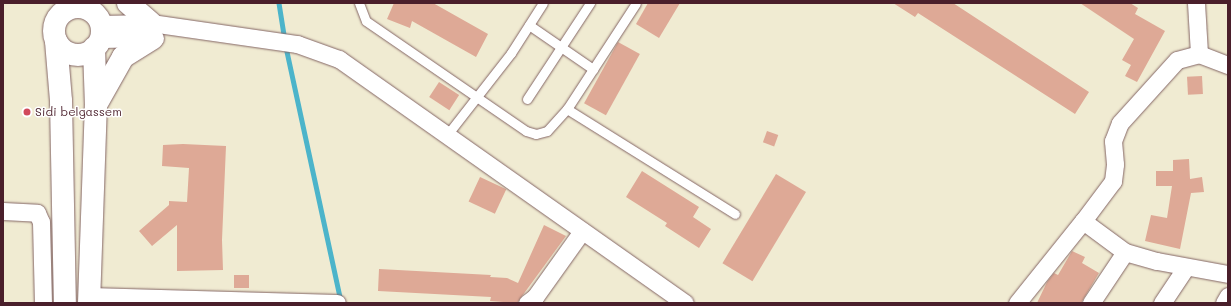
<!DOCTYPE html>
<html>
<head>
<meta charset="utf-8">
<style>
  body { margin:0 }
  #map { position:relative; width:1231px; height:306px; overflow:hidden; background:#f0ebd2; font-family:Mali,sans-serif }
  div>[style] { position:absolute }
  .stream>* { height:4.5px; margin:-2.25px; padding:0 2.25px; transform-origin:2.25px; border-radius:2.25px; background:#4cb4ca }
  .building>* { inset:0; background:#dea996; transform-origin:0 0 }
  .roads { filter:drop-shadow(0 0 1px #846665) drop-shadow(0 0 1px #846665) }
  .lane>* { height:9px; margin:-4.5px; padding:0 4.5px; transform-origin:4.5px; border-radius:4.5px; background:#fff }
  .street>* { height:17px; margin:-8.5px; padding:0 8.5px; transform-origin:8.5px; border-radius:8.5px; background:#fff }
  .highway>* { height:22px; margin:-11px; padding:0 11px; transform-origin:11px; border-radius:11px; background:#fff }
  .highway>.ring { margin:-11px; padding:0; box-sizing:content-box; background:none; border:22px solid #fff; border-radius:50% }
  .dots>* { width:11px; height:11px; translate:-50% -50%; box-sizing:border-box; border:2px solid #fff; border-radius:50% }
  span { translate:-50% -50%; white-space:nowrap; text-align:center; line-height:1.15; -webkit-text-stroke:3px #fff; paint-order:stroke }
  .poi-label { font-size:12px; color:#4a1f2b }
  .left { translate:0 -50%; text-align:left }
  .frame { position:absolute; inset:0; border:4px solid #4a1f2b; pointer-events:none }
</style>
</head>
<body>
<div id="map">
  <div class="stream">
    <div style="left:279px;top:3px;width:36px;rotate:81deg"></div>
    <div style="left:286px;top:47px;width:260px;rotate:77.8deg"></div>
  </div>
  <div class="building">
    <div style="clip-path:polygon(394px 3px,433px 3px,488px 34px,476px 57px,412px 21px,410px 28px,387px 19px)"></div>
    <div style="clip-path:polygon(648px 3px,680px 3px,659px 38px,636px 24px)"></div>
    <div style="clip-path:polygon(893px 3px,953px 3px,1089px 92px,1075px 114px,918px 13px,915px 17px)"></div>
    <div style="clip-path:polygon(1080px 3px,1130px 3px,1138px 8px,1135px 14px,1165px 31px,1137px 82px,1125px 76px,1131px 65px,1122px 60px,1134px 39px)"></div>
    <div style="left:618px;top:42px;width:25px;height:70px;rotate:29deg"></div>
    <div style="left:1202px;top:76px;width:18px;height:15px;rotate:87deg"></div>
    <div style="left:439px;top:82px;width:24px;height:18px;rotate:33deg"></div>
    <div style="left:767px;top:131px;width:12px;height:12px;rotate:20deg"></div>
    <div style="clip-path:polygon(183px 144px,226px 146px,222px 240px,223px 270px,177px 271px,177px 225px,152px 246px,139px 231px,169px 205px,169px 201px,187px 202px,189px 168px,162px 166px,163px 145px)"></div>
    <div style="clip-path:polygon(1189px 159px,1190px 179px,1202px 177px,1204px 192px,1191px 193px,1180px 249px,1145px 241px,1151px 215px,1167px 218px,1172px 186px,1156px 186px,1156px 171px,1173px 171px,1173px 160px)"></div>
    <div style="clip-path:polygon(642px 171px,699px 207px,693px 217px,711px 229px,699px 248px,665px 226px,667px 223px,626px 197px)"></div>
    <div style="left:776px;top:174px;width:35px;height:104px;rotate:31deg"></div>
    <div style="left:480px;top:177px;width:29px;height:27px;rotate:25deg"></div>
    <div style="clip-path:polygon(544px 225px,566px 236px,517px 303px,490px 301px,491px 297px,378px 291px,379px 269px,491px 275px,490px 277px,507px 278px,518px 283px)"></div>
    <div style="clip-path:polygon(1072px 251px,1085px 257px,1082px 263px,1099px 273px,1081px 303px,1037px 303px,1047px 282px,1054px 273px,1058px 275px)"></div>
    <div style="left:234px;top:275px;width:15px;height:13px"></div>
  </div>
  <div class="roads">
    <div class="lane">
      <div style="left:359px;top:3px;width:19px;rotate:69deg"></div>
      <div style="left:366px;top:21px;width:194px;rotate:34.5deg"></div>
      <div style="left:526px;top:131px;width:10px;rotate:17deg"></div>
      <div style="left:536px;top:134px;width:11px;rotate:-15deg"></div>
      <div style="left:547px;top:131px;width:30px;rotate:-48deg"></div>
      <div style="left:567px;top:109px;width:198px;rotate:32deg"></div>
      <div style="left:529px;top:25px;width:78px;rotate:34.5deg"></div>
      <div style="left:527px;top:99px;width:115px;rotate:-56.7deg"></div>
      <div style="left:567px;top:109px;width:126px;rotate:-56.9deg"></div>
      <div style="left:447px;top:135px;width:104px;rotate:-52deg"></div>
      <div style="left:511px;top:53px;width:59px;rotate:-57.4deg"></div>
    </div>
    <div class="street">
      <div style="left:1196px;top:3px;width:51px;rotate:86.6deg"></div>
      <div style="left:100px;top:24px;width:51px;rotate:-1.1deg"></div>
      <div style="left:151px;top:23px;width:148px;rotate:8.2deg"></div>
      <div style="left:297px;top:44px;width:45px;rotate:19.7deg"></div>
      <div style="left:339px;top:59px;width:423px;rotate:35.2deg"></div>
      <div style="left:100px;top:39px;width:55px;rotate:-1deg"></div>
      <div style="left:3px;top:211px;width:34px;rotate:3deg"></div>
      <div style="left:37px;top:213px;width:10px;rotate:66deg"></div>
      <div style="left:41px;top:222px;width:81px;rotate:88.6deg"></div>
      <div style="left:1083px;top:221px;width:50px;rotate:-53.1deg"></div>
      <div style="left:1113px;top:181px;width:17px;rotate:-83deg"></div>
      <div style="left:1115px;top:164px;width:23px;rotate:-95deg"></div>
      <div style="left:1113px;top:141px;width:19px;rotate:-69deg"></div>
      <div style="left:1120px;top:123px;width:85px;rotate:-47.9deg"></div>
      <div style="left:1177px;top:60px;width:23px;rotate:-15deg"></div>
      <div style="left:1199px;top:54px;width:31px;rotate:21deg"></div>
      <div style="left:89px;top:296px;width:248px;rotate:1.6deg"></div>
      <div style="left:527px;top:303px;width:10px;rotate:-37deg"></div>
      <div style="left:535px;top:297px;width:81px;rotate:-54.5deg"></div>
      <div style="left:1017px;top:303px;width:105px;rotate:-51.2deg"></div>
      <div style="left:1083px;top:221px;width:52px;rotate:36.4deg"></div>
      <div style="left:1125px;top:252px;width:33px;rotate:16deg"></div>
      <div style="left:1157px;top:261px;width:72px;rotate:10.4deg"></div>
      <div style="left:1091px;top:303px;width:61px;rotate:-56.3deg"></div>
      <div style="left:1162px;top:303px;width:43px;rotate:-56.3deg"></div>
      <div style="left:1224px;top:303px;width:8px;rotate:-60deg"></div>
    </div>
    <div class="highway">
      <div style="left:128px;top:3px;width:30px;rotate:41deg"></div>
      <div class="ring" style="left:54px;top:7px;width:26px;height:26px"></div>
      <div style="left:56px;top:41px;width:60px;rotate:85.2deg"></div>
      <div style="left:61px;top:101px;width:202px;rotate:88.9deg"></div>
      <div style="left:97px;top:103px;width:53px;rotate:-60.5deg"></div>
      <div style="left:123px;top:57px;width:34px;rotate:-32deg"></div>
      <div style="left:89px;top:303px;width:197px;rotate:-88deg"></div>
      <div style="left:96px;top:106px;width:58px;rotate:-92deg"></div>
    </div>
  </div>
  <div class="dots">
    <div style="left:27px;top:112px;background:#d1495b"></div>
  </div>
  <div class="poi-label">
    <span class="left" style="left:35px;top:112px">Sidi belgassem</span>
  </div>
  <div class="frame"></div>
</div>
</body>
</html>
